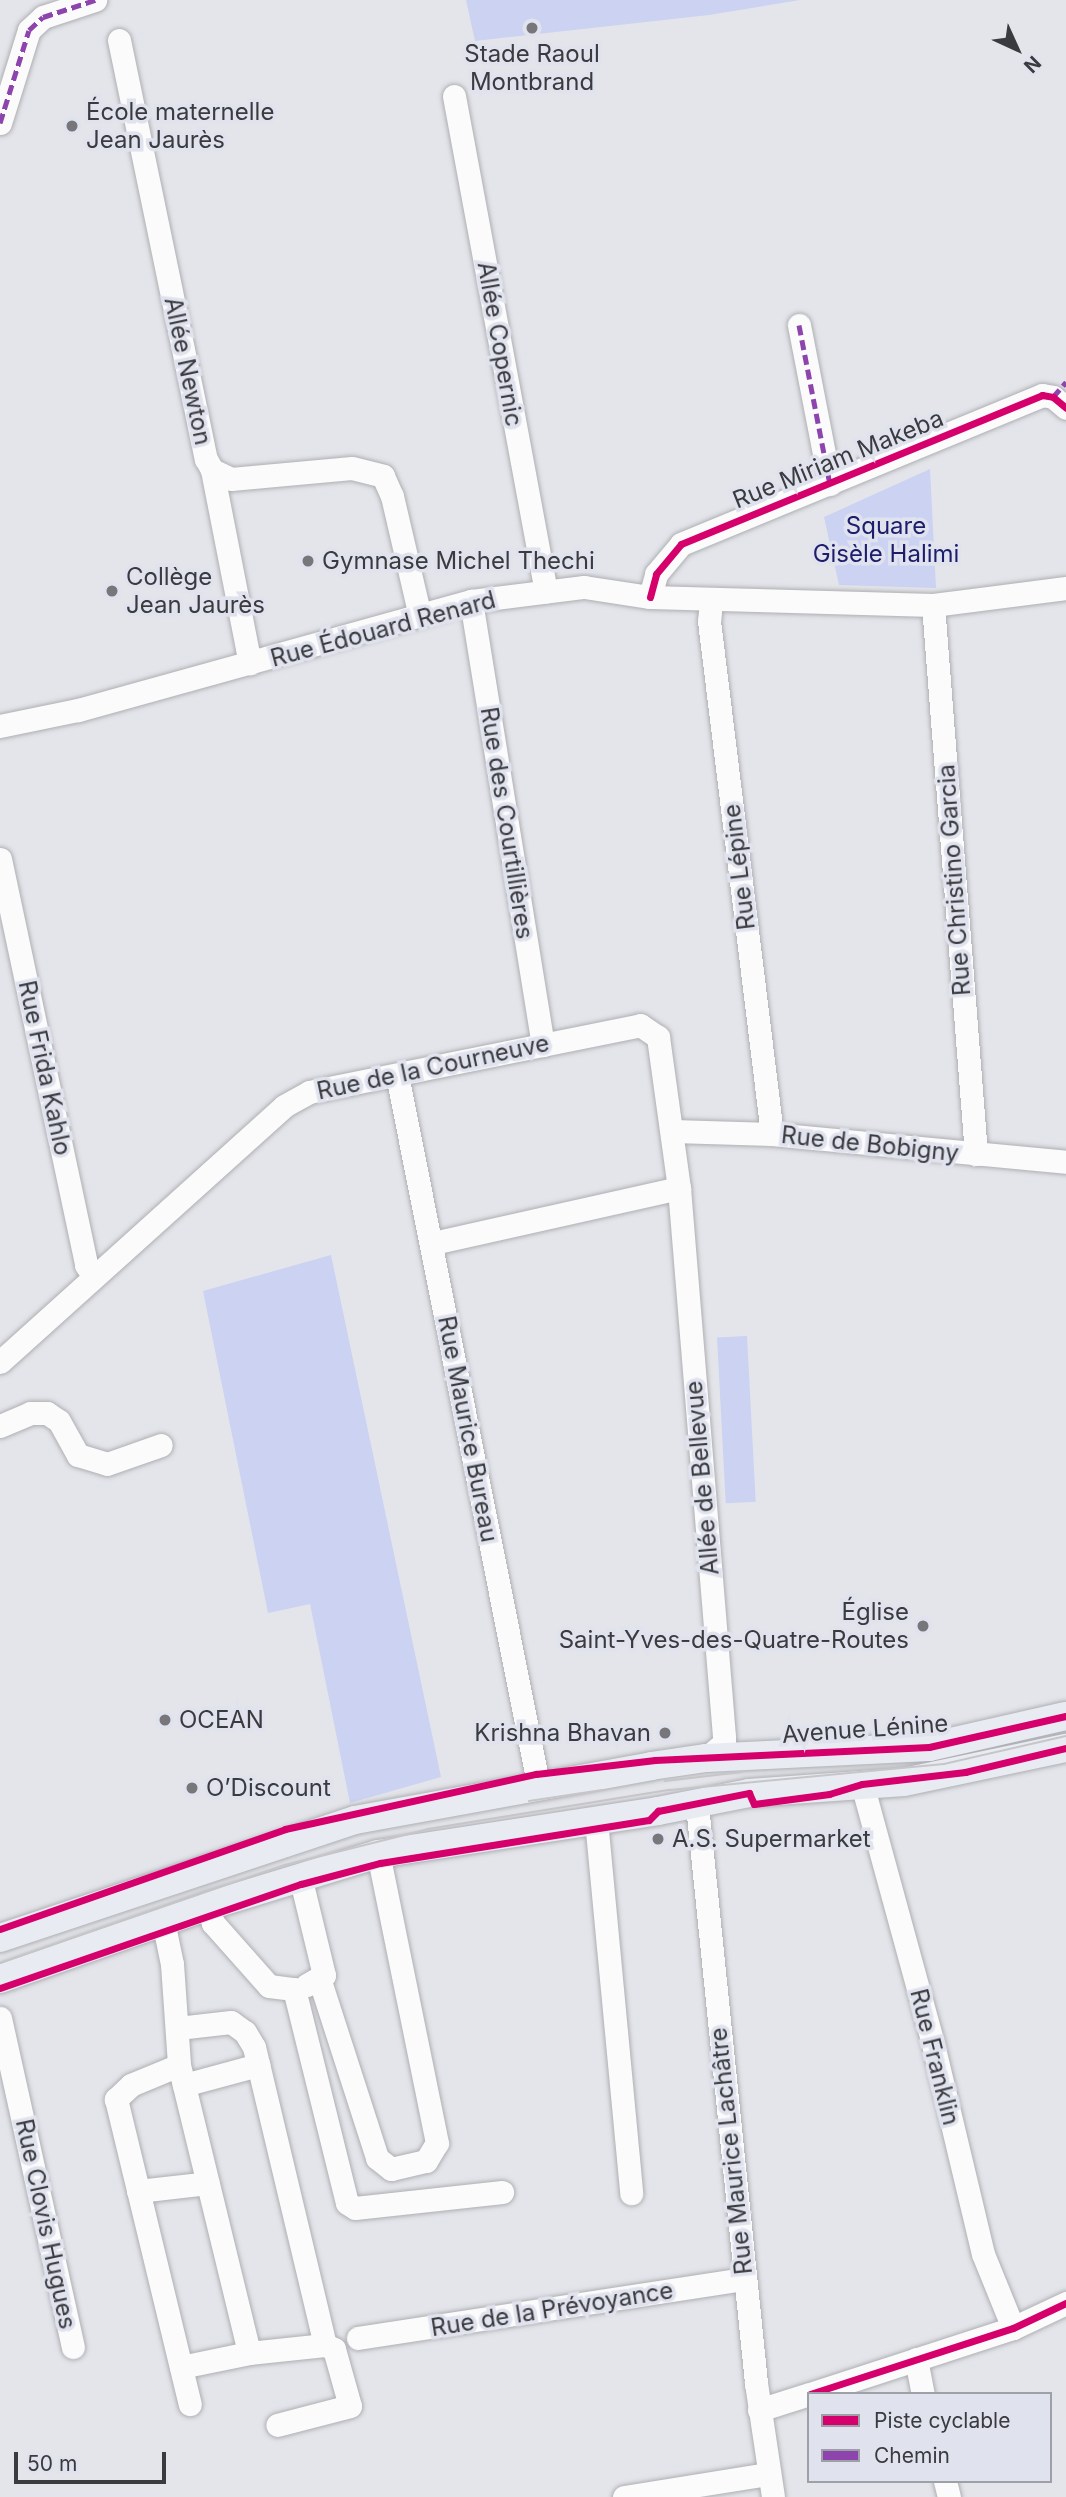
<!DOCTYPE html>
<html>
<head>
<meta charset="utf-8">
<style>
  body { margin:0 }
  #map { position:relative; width:1066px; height:2497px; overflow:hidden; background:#e4e5ea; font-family:Inter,sans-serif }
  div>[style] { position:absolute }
  .green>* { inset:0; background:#cbd2f2; transform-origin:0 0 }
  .roads { filter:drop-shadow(0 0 2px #aeafb3) drop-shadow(0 0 2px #aeafb3) }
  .minor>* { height:23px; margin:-11.5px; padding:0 11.5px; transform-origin:11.5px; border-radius:11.5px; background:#fbfbfc }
  .major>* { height:28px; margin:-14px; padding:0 14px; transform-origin:14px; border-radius:14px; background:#e9ebf3 }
  .tram>* { height:2px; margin:-1px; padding:0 1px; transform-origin:1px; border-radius:1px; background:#c6c6c8 }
  .quiet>* { height:5px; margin-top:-2.5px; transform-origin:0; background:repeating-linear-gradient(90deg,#8e44ad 0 10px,transparent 0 15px) }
  .cycleway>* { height:7px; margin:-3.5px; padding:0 3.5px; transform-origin:3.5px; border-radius:3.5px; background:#d6006c }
  .dots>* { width:19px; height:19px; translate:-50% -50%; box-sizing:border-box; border:4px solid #e0e3ee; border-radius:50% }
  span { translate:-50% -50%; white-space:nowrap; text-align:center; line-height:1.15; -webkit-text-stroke:7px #e0e3ee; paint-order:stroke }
  .poi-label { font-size:24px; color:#3a3b3f }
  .left { translate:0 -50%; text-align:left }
  .right { translate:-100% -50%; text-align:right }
  .street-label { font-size:24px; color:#3a3b3f }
  .park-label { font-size:24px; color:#1d1d6b }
  .legend { position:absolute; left:807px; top:2392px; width:245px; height:91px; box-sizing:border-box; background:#e0e3ee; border:2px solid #9ea0a8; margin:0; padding:9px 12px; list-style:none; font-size:21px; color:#3a3b3f }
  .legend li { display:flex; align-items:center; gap:14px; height:35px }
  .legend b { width:35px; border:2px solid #9ea0a8 }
  .north { position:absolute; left:982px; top:14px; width:70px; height:70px; -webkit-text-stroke:5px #e0e3ee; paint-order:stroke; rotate:135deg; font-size:19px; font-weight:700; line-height:28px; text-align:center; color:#3a3b3f }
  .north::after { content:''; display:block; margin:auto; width:24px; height:32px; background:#3a3b3f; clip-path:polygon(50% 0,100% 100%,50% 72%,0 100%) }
  .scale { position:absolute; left:14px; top:2452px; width:152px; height:32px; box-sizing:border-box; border:4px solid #3a3b3f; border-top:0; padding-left:9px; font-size:21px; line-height:24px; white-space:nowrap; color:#3a3b3f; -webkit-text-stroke:5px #e0e3ee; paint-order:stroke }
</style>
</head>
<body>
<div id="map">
  <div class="green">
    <div style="clip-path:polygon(466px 0,800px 0,709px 15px,475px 41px)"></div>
    <div style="clip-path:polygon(930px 469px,936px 588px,839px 585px,824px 517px)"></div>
    <div style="clip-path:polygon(331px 1255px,441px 1777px,350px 1803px,310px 1604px,268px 1613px,203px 1291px)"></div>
    <div style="left:747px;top:1336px;width:166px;height:30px;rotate:87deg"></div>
  </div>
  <div class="roads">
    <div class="minor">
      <div style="left:119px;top:40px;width:428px;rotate:78.3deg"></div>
      <div style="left:206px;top:459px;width:13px;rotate:61deg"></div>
      <div style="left:212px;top:470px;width:21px;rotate:25deg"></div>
      <div style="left:231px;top:479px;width:121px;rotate:-5.2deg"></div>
      <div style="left:352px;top:468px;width:32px;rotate:14deg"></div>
      <div style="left:383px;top:476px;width:22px;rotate:66deg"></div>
      <div style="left:392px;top:496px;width:123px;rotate:76.9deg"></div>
      <div style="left:454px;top:96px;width:504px;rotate:79.49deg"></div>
      <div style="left:0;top:123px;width:97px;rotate:-72.7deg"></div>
      <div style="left:29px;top:30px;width:19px;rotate:-43deg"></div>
      <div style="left:43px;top:17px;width:55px;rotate:-18.1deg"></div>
      <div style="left:799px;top:325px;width:162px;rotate:79deg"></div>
      <div style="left:212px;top:470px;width:197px;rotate:78.9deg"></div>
      <div style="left:650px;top:597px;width:24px;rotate:-75deg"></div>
      <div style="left:656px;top:574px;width:39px;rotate:-50deg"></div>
      <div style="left:681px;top:544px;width:391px;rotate:-22.4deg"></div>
      <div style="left:1042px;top:395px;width:11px;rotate:10deg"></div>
      <div style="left:1053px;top:397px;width:17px;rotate:40deg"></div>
      <div style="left:711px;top:600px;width:21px;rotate:95deg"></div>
      <div style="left:709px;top:621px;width:517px;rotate:83deg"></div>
      <div style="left:471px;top:601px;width:450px;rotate:80.8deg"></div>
      <div style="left:933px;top:605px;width:551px;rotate:85.52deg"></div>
      <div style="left:0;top:726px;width:80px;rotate:-11.6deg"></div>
      <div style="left:78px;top:710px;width:408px;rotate:-15.5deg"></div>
      <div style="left:471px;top:601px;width:114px;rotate:-7.1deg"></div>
      <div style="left:584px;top:587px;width:67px;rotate:8.6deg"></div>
      <div style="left:650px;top:597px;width:283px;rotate:1.6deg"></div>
      <div style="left:933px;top:605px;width:134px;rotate:-7.3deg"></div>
      <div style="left:0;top:859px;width:415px;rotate:78deg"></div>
      <div style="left:86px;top:1265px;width:12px;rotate:55deg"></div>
      <div style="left:397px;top:1075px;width:722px;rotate:78.74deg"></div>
      <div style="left:673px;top:1131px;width:99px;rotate:1.7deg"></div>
      <div style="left:772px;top:1134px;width:295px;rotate:5.4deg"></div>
      <div style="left:679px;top:1188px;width:551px;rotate:85.31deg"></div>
      <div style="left:724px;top:1737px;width:6px;rotate:90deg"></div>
      <div style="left:724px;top:1743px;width:23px;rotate:140deg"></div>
      <div style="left:0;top:1362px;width:382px;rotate:-42deg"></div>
      <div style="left:284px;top:1106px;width:29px;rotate:-29deg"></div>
      <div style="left:309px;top:1092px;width:338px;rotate:-11.4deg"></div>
      <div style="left:640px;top:1025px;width:22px;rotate:34deg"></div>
      <div style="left:658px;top:1037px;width:152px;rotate:82.1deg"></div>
      <div style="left:679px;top:1188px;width:253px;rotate:167.4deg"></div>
      <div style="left:0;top:1426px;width:33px;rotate:-23deg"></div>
      <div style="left:30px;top:1413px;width:17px"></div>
      <div style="left:47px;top:1413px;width:14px;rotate:34deg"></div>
      <div style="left:59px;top:1421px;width:39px;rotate:61deg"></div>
      <div style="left:78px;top:1455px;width:30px;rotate:17deg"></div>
      <div style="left:107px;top:1464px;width:57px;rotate:-19.4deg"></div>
      <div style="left:862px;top:1784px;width:265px;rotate:74.7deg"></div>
      <div style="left:932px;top:2040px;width:220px;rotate:76.6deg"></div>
      <div style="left:983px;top:2254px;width:80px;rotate:67.9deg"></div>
      <div style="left:697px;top:1805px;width:581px;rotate:84.17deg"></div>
      <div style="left:756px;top:2383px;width:115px;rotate:81.5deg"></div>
      <div style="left:596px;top:1820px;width:375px;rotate:84.6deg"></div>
      <div style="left:300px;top:1876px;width:102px;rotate:76.4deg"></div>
      <div style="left:324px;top:1975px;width:20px;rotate:150deg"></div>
      <div style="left:208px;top:1906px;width:18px;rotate:74deg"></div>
      <div style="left:213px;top:1923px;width:84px;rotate:48.4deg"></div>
      <div style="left:269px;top:1986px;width:25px;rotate:7deg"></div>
      <div style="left:294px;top:1989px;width:220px;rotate:76.1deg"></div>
      <div style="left:347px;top:2203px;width:9px;rotate:32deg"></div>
      <div style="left:355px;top:2208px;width:148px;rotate:-6.2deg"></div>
      <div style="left:163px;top:1921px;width:44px;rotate:78.2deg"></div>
      <div style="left:172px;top:1964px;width:101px;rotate:86deg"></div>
      <div style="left:179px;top:2065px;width:296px;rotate:76.3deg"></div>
      <div style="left:320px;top:1981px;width:186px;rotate:72.1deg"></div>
      <div style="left:377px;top:2158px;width:18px;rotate:38deg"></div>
      <div style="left:391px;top:2169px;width:36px;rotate:-13deg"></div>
      <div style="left:426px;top:2161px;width:21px;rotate:-59deg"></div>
      <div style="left:437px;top:2143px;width:295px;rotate:-101.5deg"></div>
      <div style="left:0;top:2018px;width:337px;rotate:77.5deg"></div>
      <div style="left:178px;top:2028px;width:53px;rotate:-6.5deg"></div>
      <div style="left:231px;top:2022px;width:17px;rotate:36deg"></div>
      <div style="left:245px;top:2032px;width:17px;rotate:59deg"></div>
      <div style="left:254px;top:2047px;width:306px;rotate:76.6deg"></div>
      <div style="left:179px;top:2065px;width:52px;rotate:157.4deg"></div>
      <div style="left:131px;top:2085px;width:21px;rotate:137deg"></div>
      <div style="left:116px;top:2099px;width:314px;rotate:76.4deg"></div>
      <div style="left:184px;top:2085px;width:77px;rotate:-15.1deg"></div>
      <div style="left:138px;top:2191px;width:70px;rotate:-6.5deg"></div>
      <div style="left:358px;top:2338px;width:391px;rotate:-8.7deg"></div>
      <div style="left:916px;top:2359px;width:36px;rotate:79deg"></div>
      <div style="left:181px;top:2367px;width:69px;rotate:-11.6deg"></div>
      <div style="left:249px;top:2353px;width:76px;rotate:-6deg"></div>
      <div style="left:325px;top:2345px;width:10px;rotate:24deg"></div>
      <div style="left:334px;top:2349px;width:59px;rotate:74.3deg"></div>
      <div style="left:350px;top:2406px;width:75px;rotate:165.4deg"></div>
      <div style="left:810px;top:2394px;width:213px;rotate:-18deg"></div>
      <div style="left:1013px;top:2328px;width:59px;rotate:-25.3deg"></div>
      <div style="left:759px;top:2410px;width:52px;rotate:-17.7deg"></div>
      <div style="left:945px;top:2481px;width:16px;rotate:76deg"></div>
      <div style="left:624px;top:2497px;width:146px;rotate:-9.1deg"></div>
    </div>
    <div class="major">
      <div style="left:0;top:1938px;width:374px;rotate:-18.4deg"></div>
      <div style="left:355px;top:1820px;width:301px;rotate:-10.3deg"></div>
      <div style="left:651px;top:1766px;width:56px;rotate:-8.3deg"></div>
      <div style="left:706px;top:1758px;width:223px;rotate:-2.8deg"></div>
      <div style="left:929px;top:1747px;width:140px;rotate:-12.8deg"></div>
      <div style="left:0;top:1979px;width:220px;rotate:-19.3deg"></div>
      <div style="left:208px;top:1906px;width:178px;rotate:-17deg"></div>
      <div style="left:378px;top:1854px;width:283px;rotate:-8.7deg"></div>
      <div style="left:658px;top:1811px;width:93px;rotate:-11.2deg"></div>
      <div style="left:749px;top:1793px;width:155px;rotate:-4.1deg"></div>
      <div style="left:904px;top:1782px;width:166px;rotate:-11.9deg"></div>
    </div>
  </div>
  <div class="tram">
    <div style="left:665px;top:1781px;width:77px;rotate:-6.8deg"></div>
    <div style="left:529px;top:1801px;width:74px;rotate:-8.6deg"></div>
    <div style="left:0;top:1963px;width:301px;rotate:-19deg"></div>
    <div style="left:285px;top:1865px;width:147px;rotate:-14.1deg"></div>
    <div style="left:428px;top:1829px;width:245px;rotate:-9.2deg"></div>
    <div style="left:670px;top:1790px;width:275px;rotate:-5.4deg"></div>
    <div style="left:944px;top:1764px;width:125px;rotate:-12.9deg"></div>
  </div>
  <div class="quiet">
    <div style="left:0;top:123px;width:97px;rotate:-72.7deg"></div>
    <div style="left:29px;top:30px;width:19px;rotate:-43deg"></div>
    <div style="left:43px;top:17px;width:55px;rotate:-18.1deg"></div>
    <div style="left:799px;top:325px;width:162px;rotate:79deg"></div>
    <div style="left:1053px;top:397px;width:20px;rotate:-49deg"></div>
  </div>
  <div class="cycleway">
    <div style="left:650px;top:597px;width:24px;rotate:-75deg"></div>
    <div style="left:656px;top:574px;width:39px;rotate:-50deg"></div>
    <div style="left:681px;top:544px;width:391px;rotate:-22.4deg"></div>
    <div style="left:1042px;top:395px;width:11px;rotate:10deg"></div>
    <div style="left:1053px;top:397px;width:17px;rotate:40deg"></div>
    <div style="left:0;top:1929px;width:302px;rotate:-19.3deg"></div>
    <div style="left:285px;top:1829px;width:257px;rotate:-12.4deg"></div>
    <div style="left:536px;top:1774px;width:120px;rotate:-6.7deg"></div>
    <div style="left:655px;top:1760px;width:274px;rotate:-2.7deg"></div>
    <div style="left:929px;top:1747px;width:140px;rotate:-12.8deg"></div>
    <div style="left:0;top:1988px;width:318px;rotate:-19.1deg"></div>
    <div style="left:301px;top:1884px;width:82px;rotate:-14.9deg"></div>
    <div style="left:380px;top:1863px;width:272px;rotate:-9.1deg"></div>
    <div style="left:649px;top:1820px;width:13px;rotate:-45deg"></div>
    <div style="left:658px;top:1811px;width:93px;rotate:-11.2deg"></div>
    <div style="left:749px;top:1793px;width:12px;rotate:66deg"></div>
    <div style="left:754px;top:1804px;width:76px;rotate:-7.6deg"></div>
    <div style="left:829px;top:1794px;width:34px;rotate:-17deg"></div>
    <div style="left:862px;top:1784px;width:104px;rotate:-6.6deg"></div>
    <div style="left:965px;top:1772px;width:104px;rotate:-13.4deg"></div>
    <div style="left:810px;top:2394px;width:213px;rotate:-18deg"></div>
    <div style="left:1013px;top:2328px;width:59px;rotate:-25.3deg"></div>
  </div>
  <div class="dots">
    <div style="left:532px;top:28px;background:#76767b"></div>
    <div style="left:72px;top:126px;background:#76767b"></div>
    <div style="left:308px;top:561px;background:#76767b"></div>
    <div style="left:112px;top:591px;background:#76767b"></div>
    <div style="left:923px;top:1626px;background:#76767b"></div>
    <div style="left:165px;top:1720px;background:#76767b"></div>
    <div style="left:665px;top:1733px;background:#76767b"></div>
    <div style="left:192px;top:1788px;background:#76767b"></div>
    <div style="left:658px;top:1839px;background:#76767b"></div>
  </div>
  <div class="poi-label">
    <span style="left:532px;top:68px">Stade Raoul<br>Montbrand</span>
    <span class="left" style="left:86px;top:126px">École maternelle<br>Jean Jaurès</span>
    <span class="left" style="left:322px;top:561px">Gymnase Michel Thechi</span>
    <span class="left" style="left:126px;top:591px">Collège<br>Jean Jaurès</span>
    <span class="right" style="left:909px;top:1626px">Église<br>Saint-Yves-des-Quatre-Routes</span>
    <span class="left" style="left:179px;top:1720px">OCEAN</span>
    <span class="right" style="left:651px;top:1733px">Krishna Bhavan</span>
    <span class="left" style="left:206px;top:1788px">O’Discount</span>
    <span class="left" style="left:672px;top:1839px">A.S. Supermarket</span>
  </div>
  <div class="street-label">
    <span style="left:500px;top:344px;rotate:80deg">Allée Copernic</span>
    <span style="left:188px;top:371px;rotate:78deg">Allée Newton</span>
    <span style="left:838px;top:459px;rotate:-22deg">Rue Miriam Makeba</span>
    <span style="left:383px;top:629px;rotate:-15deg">Rue Édouard Renard</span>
    <span style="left:507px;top:823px;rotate:81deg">Rue des Courtillières</span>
    <span style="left:739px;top:867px;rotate:-97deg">Rue Lépine</span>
    <span style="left:954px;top:880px;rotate:-94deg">Rue Christino Garcia</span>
    <span style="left:433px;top:1067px;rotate:-12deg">Rue de la Courneuve</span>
    <span style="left:45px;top:1068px;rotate:78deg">Rue Frida Kahlo</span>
    <span style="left:870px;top:1144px;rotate:6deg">Rue de Bobigny</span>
    <span style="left:468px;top:1429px;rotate:79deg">Rue Maurice Bureau</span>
    <span style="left:702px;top:1478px;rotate:-95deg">Allée de Bellevue</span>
    <span style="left:865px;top:1729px;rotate:-4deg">Avenue Lénine</span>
    <span style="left:935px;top:2057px;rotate:76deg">Rue Franklin</span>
    <span style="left:731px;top:2151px;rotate:-96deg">Rue Maurice Lachâtre</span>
    <span style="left:46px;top:2224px;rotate:78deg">Rue Clovis Hugues</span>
    <span style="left:552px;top:2309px;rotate:-9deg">Rue de la Prévoyance</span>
  </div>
  <div class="park-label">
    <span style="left:886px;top:540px">Square<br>Gisèle Halimi</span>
  </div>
  <ul class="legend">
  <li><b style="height:9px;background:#d6006c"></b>Piste cyclable</li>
  <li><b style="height:9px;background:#8e44ad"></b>Chemin</li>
  </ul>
  <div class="north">N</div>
  <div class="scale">50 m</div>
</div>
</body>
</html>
